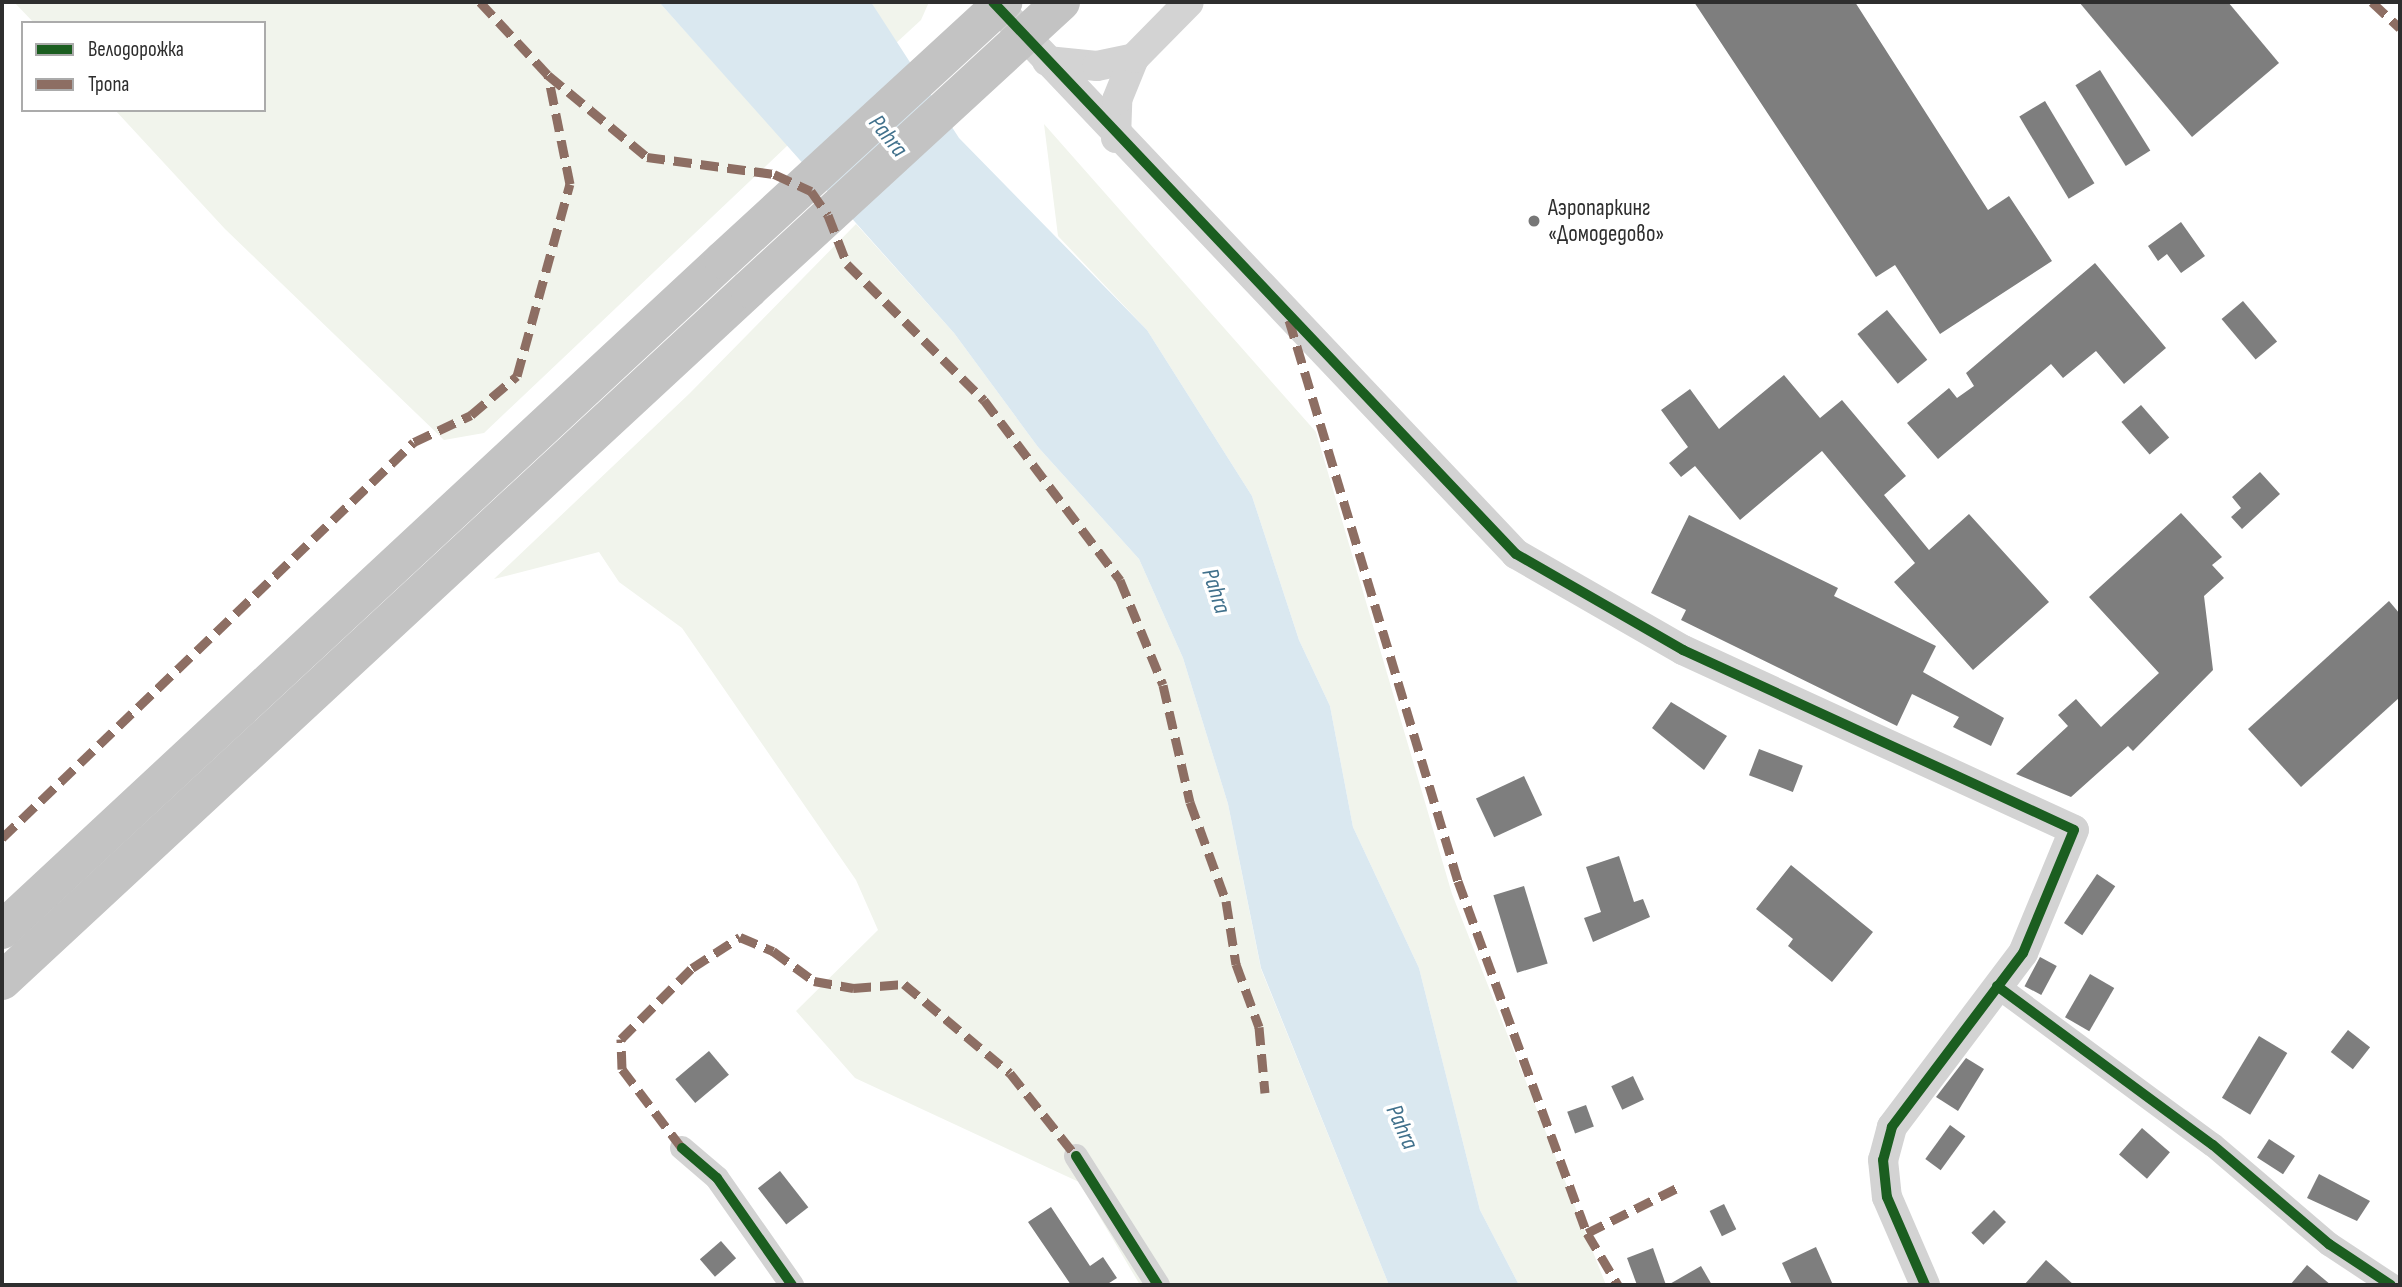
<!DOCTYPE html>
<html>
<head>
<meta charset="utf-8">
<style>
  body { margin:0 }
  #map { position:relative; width:2402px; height:1287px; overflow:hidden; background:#fff; font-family:"Sofia Sans Condensed",sans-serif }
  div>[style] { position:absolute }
  .green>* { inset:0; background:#f1f4ec }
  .water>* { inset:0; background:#dae8f0 }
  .building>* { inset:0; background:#7e7e7e; transform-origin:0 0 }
  .minor>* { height:24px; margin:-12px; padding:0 12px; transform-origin:12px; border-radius:12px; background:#d3d3d3 }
  .tertiary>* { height:30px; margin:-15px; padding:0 15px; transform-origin:15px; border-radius:15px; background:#d3d3d3 }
  .trunk>* { height:38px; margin:-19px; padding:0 19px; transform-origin:19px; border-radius:19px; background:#c3c3c3 }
  .trunk-bridge>* { height:38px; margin:-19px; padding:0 19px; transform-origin:19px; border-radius:19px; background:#c3c3c3 }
  .quiet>* { height:9px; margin-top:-4.5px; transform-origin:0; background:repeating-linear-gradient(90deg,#8d6e63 0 18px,transparent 0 27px) }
  .cycleway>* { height:10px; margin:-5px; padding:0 5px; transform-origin:5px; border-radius:5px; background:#1b5e20 }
  .dots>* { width:19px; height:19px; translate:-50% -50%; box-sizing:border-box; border:4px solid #fff; border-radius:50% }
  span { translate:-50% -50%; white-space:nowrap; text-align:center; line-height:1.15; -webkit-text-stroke:7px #fff; paint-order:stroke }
  .poi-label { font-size:23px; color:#2e2e2e }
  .left { translate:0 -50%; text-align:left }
  .water-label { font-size:24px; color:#41718c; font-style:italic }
  .frame { position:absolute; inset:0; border:4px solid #2e2e2e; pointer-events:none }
  .legend { position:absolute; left:21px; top:21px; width:245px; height:91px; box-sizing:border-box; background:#fff; border:2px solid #ababab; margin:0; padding:9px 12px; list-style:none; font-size:21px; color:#2e2e2e }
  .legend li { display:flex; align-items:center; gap:14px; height:35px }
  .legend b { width:35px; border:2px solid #ababab }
</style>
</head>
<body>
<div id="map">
  <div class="green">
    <div style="clip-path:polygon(14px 2px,659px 2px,788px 145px,484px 433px,444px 440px,225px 229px,115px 110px,264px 110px,264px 23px,34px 23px)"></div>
    <div style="clip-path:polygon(871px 2px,929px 2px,921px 20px,895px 44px)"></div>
    <div style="clip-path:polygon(1044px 124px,1316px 432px,1452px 894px,1606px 1285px,1519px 1285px,1480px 1210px,1419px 968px,1353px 827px,1330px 706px,1299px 640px,1252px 496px,1147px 330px,1058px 236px)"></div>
    <div style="clip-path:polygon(856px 224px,954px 333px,1038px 447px,1139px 559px,1183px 658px,1228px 804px,1261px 969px,1389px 1285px,1140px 1285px,1079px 1182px,855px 1078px,796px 1011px,878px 930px,856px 880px,682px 628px,619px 582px,599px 552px,494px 579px,690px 393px)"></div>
  </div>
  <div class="water">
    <div style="clip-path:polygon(659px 2px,871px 2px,959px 138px,1147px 330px,1252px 496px,1299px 640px,1330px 706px,1353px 827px,1419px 968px,1480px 1210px,1519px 1285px,1389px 1285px,1261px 968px,1228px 804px,1183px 658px,1139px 559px,1038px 447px,954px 333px)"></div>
  </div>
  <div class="building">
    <div style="clip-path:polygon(1694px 2px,1855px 2px,1988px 210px,2009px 196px,2052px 261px,1940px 334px,1895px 265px,1876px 277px)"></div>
    <div style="clip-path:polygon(2079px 2px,2228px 2px,2279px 63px,2192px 137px)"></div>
    <div style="left:2100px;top:70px;width:95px;height:29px;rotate:58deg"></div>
    <div style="left:2045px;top:101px;width:96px;height:30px;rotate:59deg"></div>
    <div style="clip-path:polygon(2181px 222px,2205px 256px,2181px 273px,2167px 254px,2158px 261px,2148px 246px)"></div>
    <div style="clip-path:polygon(2095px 263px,2166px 348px,2124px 384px,2096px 351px,2063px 378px,2051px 364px,1938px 459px,1907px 423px,1949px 388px,1957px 398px,1974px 386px,1966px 373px)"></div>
    <div style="left:2243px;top:301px;width:53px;height:28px;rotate:50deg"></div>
    <div style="left:1887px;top:310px;width:64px;height:38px;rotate:51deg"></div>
    <div style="clip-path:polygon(1784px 375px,1820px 418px,1842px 400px,1906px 476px,1884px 495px,1929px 550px,1969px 514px,2049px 602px,1973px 670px,1894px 582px,1915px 563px,1822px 451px,1740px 520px,1695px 466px,1681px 477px,1669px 463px,1688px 447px,1661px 410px,1690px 389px,1719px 429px)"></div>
    <div style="left:2141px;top:405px;width:43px;height:26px;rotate:49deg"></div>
    <div style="clip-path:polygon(2260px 472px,2280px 494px,2242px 529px,2231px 517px,2241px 508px,2232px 497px)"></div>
    <div style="clip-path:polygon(2181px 513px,2222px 557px,2212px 565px,2224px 578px,2204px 596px,2213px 670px,2133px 751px,2128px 746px,2071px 797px,2016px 774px,2068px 726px,2058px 715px,2076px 699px,2101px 727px,2159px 673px,2089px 597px)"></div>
    <div style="clip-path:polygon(1689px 515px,1838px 588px,1834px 596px,1936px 646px,1923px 672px,2004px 718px,1991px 746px,1953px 727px,1959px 717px,1912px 694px,1897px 726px,1681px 620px,1686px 610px,1651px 593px)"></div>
    <div style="clip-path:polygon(2389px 601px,2400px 614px,2400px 697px,2301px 787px,2248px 729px)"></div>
    <div style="clip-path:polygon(1671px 702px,1727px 736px,1704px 770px,1652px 728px)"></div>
    <div style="left:1759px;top:749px;width:47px;height:28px;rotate:21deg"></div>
    <div style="left:1524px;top:776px;width:43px;height:53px;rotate:65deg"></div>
    <div style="clip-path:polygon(1619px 856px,1634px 902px,1643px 899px,1650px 917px,1593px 942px,1584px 918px,1601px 912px,1586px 867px)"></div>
    <div style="clip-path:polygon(1791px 865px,1873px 932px,1832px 982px,1788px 946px,1793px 939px,1756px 909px)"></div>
    <div style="left:2097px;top:874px;width:22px;height:59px;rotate:34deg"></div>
    <div style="left:1524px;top:886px;width:81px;height:32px;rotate:73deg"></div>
    <div style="left:2040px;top:957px;width:19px;height:33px;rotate:28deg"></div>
    <div style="left:2090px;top:974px;width:28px;height:50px;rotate:30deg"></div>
    <div style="left:2348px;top:1030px;width:28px;height:28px;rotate:38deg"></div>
    <div style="left:2259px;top:1036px;width:33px;height:72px;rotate:31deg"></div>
    <div style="left:709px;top:1051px;width:31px;height:44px;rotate:50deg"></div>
    <div style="clip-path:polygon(1966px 1058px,1984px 1069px,1958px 1111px,1936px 1097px)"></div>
    <div style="left:1633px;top:1076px;width:26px;height:24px;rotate:65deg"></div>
    <div style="left:1586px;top:1105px;width:23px;height:20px;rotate:70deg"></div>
    <div style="left:1950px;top:1125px;width:19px;height:42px;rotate:36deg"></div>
    <div style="left:2142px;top:1128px;width:37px;height:35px;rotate:41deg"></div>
    <div style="left:2269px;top:1139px;width:31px;height:22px;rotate:33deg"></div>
    <div style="left:780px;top:1171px;width:46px;height:28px;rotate:52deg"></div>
    <div style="clip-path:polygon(2319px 1174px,2370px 1201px,2357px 1221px,2307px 1198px)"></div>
    <div style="left:1724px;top:1204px;width:28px;height:16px;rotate:64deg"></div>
    <div style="clip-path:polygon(1051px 1207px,1090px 1266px,1103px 1257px,1117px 1278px,1106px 1285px,1071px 1285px,1028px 1222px)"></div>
    <div style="left:1994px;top:1210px;width:17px;height:32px;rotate:45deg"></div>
    <div style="left:721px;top:1241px;width:23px;height:28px;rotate:49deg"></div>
    <div style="clip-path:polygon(1816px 1247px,1833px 1285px,1792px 1285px,1782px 1263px)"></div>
    <div style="clip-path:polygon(1653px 1248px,1666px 1285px,1637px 1285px,1627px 1258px)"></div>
    <div style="clip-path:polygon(2046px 1260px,2074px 1285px,2024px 1285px)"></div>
    <div style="clip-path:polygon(2307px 1265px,2331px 1285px,2290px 1285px)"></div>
    <div style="clip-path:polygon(1701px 1266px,1712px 1285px,1668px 1285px)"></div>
  </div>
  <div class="minor">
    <div style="left:1997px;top:986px;width:268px;rotate:36.4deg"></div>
    <div style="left:2213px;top:1145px;width:153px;rotate:40.5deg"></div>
    <div style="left:2329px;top:1244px;width:74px;rotate:33.5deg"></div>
    <div style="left:682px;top:1148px;width:46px;rotate:40.6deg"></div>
    <div style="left:717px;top:1178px;width:131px;rotate:55deg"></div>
    <div style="left:1076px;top:1156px;width:153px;rotate:57.6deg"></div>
  </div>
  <div class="tertiary">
    <div style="left:1010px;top:20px;width:736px;rotate:46.54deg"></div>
    <div style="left:1516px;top:554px;width:193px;rotate:29.9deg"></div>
    <div style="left:1683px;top:650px;width:430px;rotate:24.7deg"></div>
    <div style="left:2074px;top:830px;width:133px;rotate:112.5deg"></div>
    <div style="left:2023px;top:953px;width:218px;rotate:127deg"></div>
    <div style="left:1892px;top:1127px;width:34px;rotate:105deg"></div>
    <div style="left:1883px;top:1160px;width:37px;rotate:84deg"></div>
    <div style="left:1887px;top:1197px;width:96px;rotate:66.6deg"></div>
    <div style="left:1047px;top:61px;width:50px;rotate:5.7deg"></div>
    <div style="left:1097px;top:66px;width:38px;rotate:-12deg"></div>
    <div style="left:1116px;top:138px;width:38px;rotate:-88deg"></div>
    <div style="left:1117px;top:100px;width:45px;rotate:-68deg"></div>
    <div style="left:1134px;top:58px;width:78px;rotate:-45.5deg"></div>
  </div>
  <div class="trunk">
    <div style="left:2px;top:930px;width:984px;rotate:-42.9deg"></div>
    <div style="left:2px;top:981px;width:1018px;rotate:-42.81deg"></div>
  </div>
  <div class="trunk-bridge">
    <div style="left:723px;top:260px;width:381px;rotate:-42.6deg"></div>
    <div style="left:749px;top:289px;width:424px;rotate:-42.6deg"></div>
  </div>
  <div class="quiet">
    <div style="left:480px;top:2px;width:100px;rotate:47deg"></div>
    <div style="left:548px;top:75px;width:129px;rotate:39.6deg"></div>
    <div style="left:647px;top:157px;width:128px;rotate:7.6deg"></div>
    <div style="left:774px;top:174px;width:41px;rotate:24.7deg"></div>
    <div style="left:811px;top:191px;width:29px;rotate:55deg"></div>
    <div style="left:828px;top:215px;width:53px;rotate:68.8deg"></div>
    <div style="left:847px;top:264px;width:193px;rotate:44.8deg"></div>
    <div style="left:984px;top:400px;width:226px;rotate:52.9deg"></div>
    <div style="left:1120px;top:580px;width:113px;rotate:67.7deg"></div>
    <div style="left:1163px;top:685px;width:120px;rotate:77deg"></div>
    <div style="left:1190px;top:802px;width:105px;rotate:70deg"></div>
    <div style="left:1226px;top:901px;width:64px;rotate:81deg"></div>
    <div style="left:1236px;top:964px;width:67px;rotate:69.9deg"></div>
    <div style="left:1259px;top:1027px;width:66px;rotate:84.8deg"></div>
    <div style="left:2372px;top:2px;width:38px;rotate:43deg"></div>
    <div style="left:1289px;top:320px;width:586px;rotate:73.24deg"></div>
    <div style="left:1458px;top:881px;width:375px;rotate:69.9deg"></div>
    <div style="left:1587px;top:1233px;width:61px;rotate:59.2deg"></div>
    <div style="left:2px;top:838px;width:571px;rotate:-43.87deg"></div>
    <div style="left:414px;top:442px;width:63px;rotate:-25.3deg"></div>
    <div style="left:471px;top:415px;width:60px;rotate:-40.3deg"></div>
    <div style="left:517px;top:376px;width:199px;rotate:-74.6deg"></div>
    <div style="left:570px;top:184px;width:111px;rotate:-101.4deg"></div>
    <div style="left:682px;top:1148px;width:99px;rotate:-127.2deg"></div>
    <div style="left:622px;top:1069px;width:30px;rotate:-92deg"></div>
    <div style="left:621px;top:1039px;width:100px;rotate:-45deg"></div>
    <div style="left:692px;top:968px;width:57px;rotate:-32.9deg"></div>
    <div style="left:740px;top:937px;width:36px;rotate:23deg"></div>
    <div style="left:773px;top:951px;width:51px;rotate:36.2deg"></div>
    <div style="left:814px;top:981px;width:40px;rotate:10deg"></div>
    <div style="left:853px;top:988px;width:51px;rotate:-4.5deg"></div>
    <div style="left:904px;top:984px;width:138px;rotate:40deg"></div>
    <div style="left:1010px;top:1073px;width:106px;rotate:51.5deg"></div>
    <div style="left:1587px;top:1233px;width:103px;rotate:-26.6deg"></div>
  </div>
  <div class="cycleway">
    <div style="left:993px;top:2px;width:760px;rotate:46.55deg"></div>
    <div style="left:1516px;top:554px;width:193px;rotate:29.9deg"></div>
    <div style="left:1683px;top:650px;width:430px;rotate:24.7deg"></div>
    <div style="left:2074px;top:830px;width:133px;rotate:112.5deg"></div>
    <div style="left:2023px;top:953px;width:218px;rotate:127deg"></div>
    <div style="left:1892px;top:1127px;width:34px;rotate:105deg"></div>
    <div style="left:1883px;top:1160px;width:37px;rotate:84deg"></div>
    <div style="left:1887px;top:1197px;width:96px;rotate:66.6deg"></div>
    <div style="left:1997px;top:986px;width:268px;rotate:36.4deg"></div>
    <div style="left:2213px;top:1145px;width:153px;rotate:40.5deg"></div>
    <div style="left:2329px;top:1244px;width:74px;rotate:33.5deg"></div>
    <div style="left:682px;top:1148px;width:46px;rotate:40.6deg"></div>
    <div style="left:717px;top:1178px;width:131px;rotate:55deg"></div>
    <div style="left:1076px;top:1156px;width:153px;rotate:57.6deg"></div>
  </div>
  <div class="dots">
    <div style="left:1534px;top:221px;background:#777"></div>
  </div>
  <div class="poi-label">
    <span class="left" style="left:1548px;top:221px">Аэропаркинг<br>«Домодедово»</span>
  </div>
  <div class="water-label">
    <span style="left:888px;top:136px;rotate:51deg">Pahra</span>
    <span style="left:1216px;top:591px;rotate:72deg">Pahra</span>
    <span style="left:1402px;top:1127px;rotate:66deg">Pahra</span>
  </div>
  <div class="frame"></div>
  <ul class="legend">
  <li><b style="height:9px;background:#1b5e20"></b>Велодорожка</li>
  <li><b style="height:9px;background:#8d6e63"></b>Тропа</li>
  </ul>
</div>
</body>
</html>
